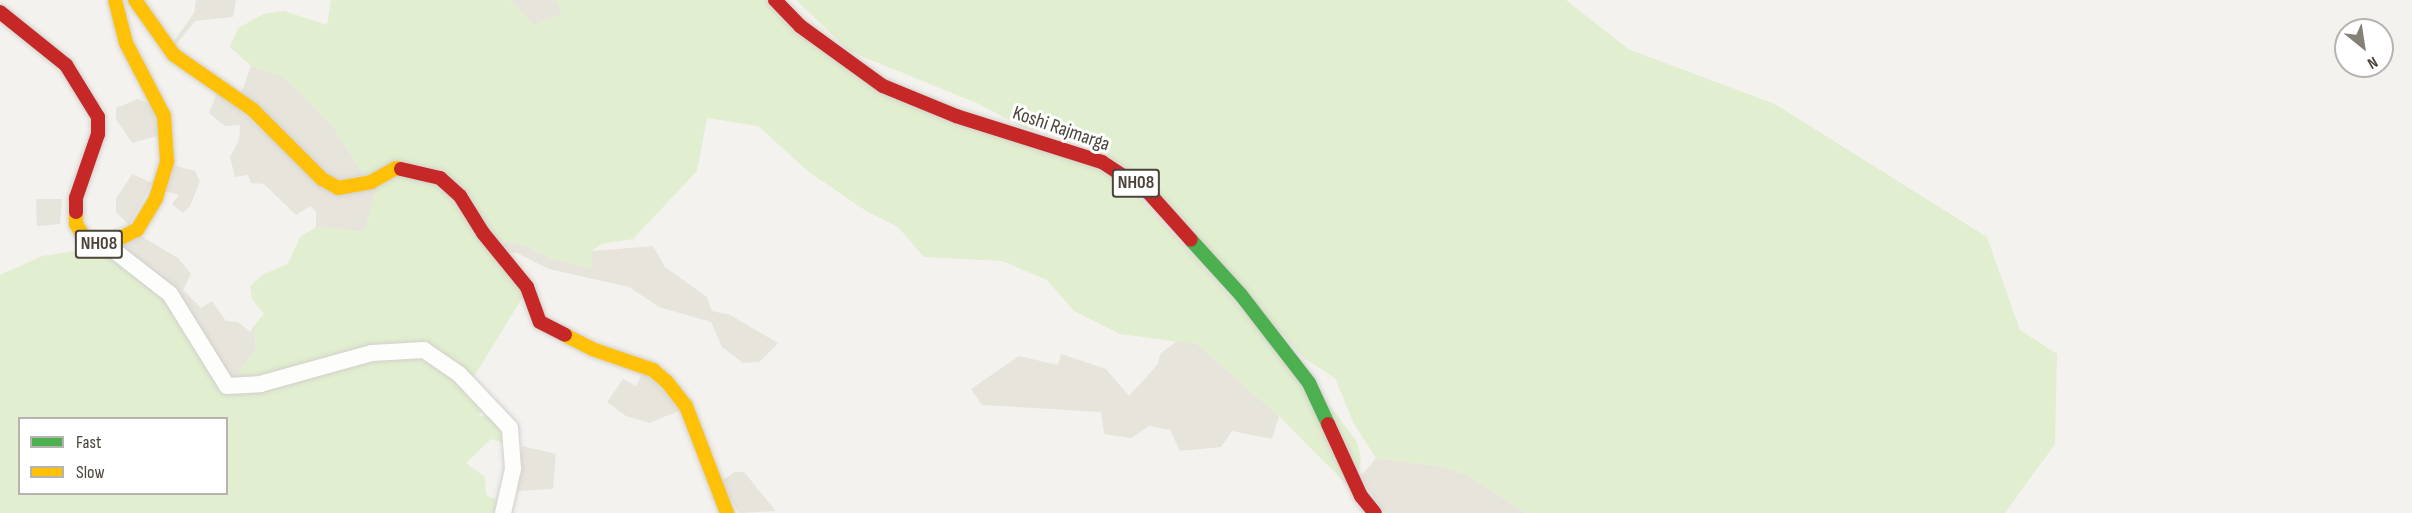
<!DOCTYPE html>
<html>
<head>
<meta charset="utf-8">
<style>
  body { margin:0 }
  #map { position:relative; width:2412px; height:513px; overflow:hidden; background:#f4f2ee; font-family:"Sofia Sans Condensed",sans-serif }
  div>[style] { position:absolute }
  .residential>* { inset:0; background:#e7e4dc }
  .green>* { inset:0; background:#e1eecf }
  .roads { filter:drop-shadow(0 0 2px #d2d0cb) drop-shadow(0 0 2px #d2d0cb) }
  .street>* { height:16px; margin:-8px; padding:0 8px; transform-origin:8px; border-radius:8px; background:#fdfdfc }
  .fast>* { height:14px; margin:-7px; padding:0 7px; transform-origin:7px; border-radius:7px; background:#4caf50 }
  .slow>* { height:14px; margin:-7px; padding:0 7px; transform-origin:7px; border-radius:7px; background:#ffc107 }
  .jam>* { height:14px; margin:-7px; padding:0 7px; transform-origin:7px; border-radius:7px; background:#c62828 }
  span { translate:-50% -50%; white-space:nowrap; text-align:center; line-height:1.15; -webkit-text-stroke:6px #fff; paint-order:stroke }
  .shield-label span { padding:2px 4px; background:#fff; border:2px solid; border-radius:4px; -webkit-text-stroke-width:0 }
  .shield-label { font-size:18px; color:#4b4439; font-weight:700 }
  .street-label { font-size:20px; color:#4b4439 }
  .legend { position:absolute; left:18px; top:417px; width:210px; height:78px; box-sizing:border-box; background:#fff; border:2px solid #b7b4b0; margin:0; padding:8px 10px; list-style:none; font-size:18px; color:#4b4439 }
  .legend li { display:flex; align-items:center; gap:12px; height:30px }
  .legend b { width:30px; border:2px solid #b7b4b0 }
  .north { position:absolute; left:2334px; top:18px; width:60px; height:60px; box-sizing:border-box; background:#fff; border:2px solid #b7b4b0; border-radius:50%; rotate:150deg; font-size:16px; font-weight:700; line-height:24px; text-align:center; color:#4b4439 }
  .north::after { content:''; display:block; margin:auto; width:21px; height:27px; background:#868178; clip-path:polygon(50% 0,100% 100%,50% 72%,0 100%) }
</style>
</head>
<body>
<div id="map">
  <div class="residential">
    <div style="clip-path:polygon(196px 0,236px 0,233px 17px,195px 21px,174px 47px,172px 44px,194px 13px)"></div>
    <div style="clip-path:polygon(511px 0,556px 0,563px 13px,533px 26px)"></div>
    <div style="clip-path:polygon(251px 66px,285px 77px,332px 125px,364px 175px,333px 181px,241px 94px)"></div>
    <div style="clip-path:polygon(218px 91px,311px 174px,378px 184px,364px 232px,316px 227px,316px 211px,310px 206px,296px 215px,264px 184px,251px 183px,248px 175px,235px 177px,230px 157px,239px 140px,240px 125px,225px 126px,209px 113px)"></div>
    <div style="clip-path:polygon(138px 99px,156px 107px,160px 135px,132px 143px,116px 119px,116px 108px)"></div>
    <div style="clip-path:polygon(172px 165px,195px 171px,200px 181px,190px 206px,183px 213px,172px 204px,179px 195px,165px 191px)"></div>
    <div style="clip-path:polygon(132px 174px,152px 183px,129px 225px,116px 212px,116px 199px)"></div>
    <div style="clip-path:polygon(36px 199px,62px 199px,60px 224px,37px 226px)"></div>
    <div style="clip-path:polygon(141px 236px,178px 258px,191px 274px,183px 290px,201px 308px,212px 301px,226px 321px,238px 322px,250px 332px,254px 326px,256px 349px,235px 378px,220px 369px,114px 247px)"></div>
    <div style="clip-path:polygon(494px 241px,519px 243px,553px 259px,592px 268px,592px 251px,653px 246px,665px 267px,707px 297px,712px 311px,730px 315px,778px 343px,759px 362px,743px 363px,722px 347px,711px 322px,659px 307px,629px 287px,549px 269px,517px 253px,503px 253px)"></div>
    <div style="clip-path:polygon(1177px 341px,1197px 344px,1279px 416px,1272px 439px,1232px 431px,1221px 447px,1180px 451px,1170px 430px,1149px 426px,1131px 438px,1104px 434px,1101px 412px,982px 405px,971px 389px,1019px 356px,1058px 365px,1061px 354px,1106px 369px,1129px 396px,1158px 364px,1160px 354px)"></div>
    <div style="clip-path:polygon(644px 370px,681px 410px,649px 423px,626px 416px,607px 402px,623px 379px,636px 386px)"></div>
    <div style="clip-path:polygon(522px 446px,556px 454px,553px 489px,516px 491px)"></div>
    <div style="clip-path:polygon(1376px 458px,1440px 466px,1467px 475px,1527px 513px,1385px 513px,1360px 477px)"></div>
    <div style="clip-path:polygon(735px 472px,744px 472px,776px 511px,739px 513px,720px 482px)"></div>
  </div>
  <div class="green">
    <div style="clip-path:polygon(331px 0,511px 0,533px 26px,563px 13px,556px 0,771px 0,835px 59px,1122px 178px,1334px 411px,1357px 442px,1361px 458px,1355px 493px,1279px 416px,1197px 344px,1120px 334px,1074px 311px,1047px 280px,1002px 261px,924px 257px,898px 227px,866px 211px,809px 172px,758px 126px,707px 118px,697px 171px,633px 239px,601px 244px,592px 251px,592px 269px,553px 259px,519px 243px,494px 241px,463px 191px,364px 175px,332px 125px,285px 77px,251px 66px,230px 47px,238px 28px,264px 14px,284px 11px,327px 25px)"></div>
    <div style="clip-path:polygon(796px 0,1566px 0,1628px 49px,1775px 104px,1987px 237px,2020px 330px,2057px 354px,2055px 444px,2005px 513px,1527px 513px,1467px 475px,1440px 466px,1376px 458px,1354px 424px,1335px 378px,1305px 359px,1138px 175px,1068px 136px,1024px 128px,979px 104px,849px 51px)"></div>
    <div style="clip-path:polygon(evenodd,391px 173px,439px 179px,524px 295px,473px 378px,489px 395px,479px 416px,492px 416px,505px 443px,491px 439px,466px 463px,485px 477px,486px 495px,502px 503px,499px 513px,0 513px,0 275px,42px 256px,84px 250px,108px 257px,161px 291px,225px 390px,248px 393px,263px 386px,235px 378px,256px 349px,254px 326px,264px 314px,252px 299px,250px 286px,264px 274px,288px 264px,300px 237px,316px 227px,364px 232px,378px 184px,391px 173px,20px 418px,226px 418px,226px 494px,20px 494px,20px 418px)"></div>
  </div>
  <div class="roads">
    <div class="street">
      <div style="left:107px;top:245px;width:80px;rotate:37.9deg"></div>
      <div style="left:170px;top:294px;width:108px;rotate:58.2deg"></div>
      <div style="left:227px;top:386px;width:33px;rotate:-3deg"></div>
      <div style="left:260px;top:384px;width:116px;rotate:-15.5deg"></div>
      <div style="left:372px;top:353px;width:52px;rotate:-3.3deg"></div>
      <div style="left:424px;top:350px;width:42px;rotate:34.4deg"></div>
      <div style="left:459px;top:374px;width:74px;rotate:46.6deg"></div>
      <div style="left:510px;top:428px;width:41px;rotate:85.8deg"></div>
      <div style="left:513px;top:469px;width:45px;rotate:102.8deg"></div>
    </div>
    <div class="fast">
      <div style="left:1191px;top:240px;width:74px;rotate:47.7deg"></div>
      <div style="left:1241px;top:295px;width:111px;rotate:52.3deg"></div>
      <div style="left:1309px;top:383px;width:45px;rotate:65.1deg"></div>
    </div>
    <div class="slow">
      <div style="left:135px;top:0;width:67px;rotate:54.7deg"></div>
      <div style="left:174px;top:55px;width:96px;rotate:34.8deg"></div>
      <div style="left:253px;top:110px;width:98px;rotate:45deg"></div>
      <div style="left:322px;top:179px;width:18px;rotate:29deg"></div>
      <div style="left:338px;top:188px;width:34px;rotate:-10deg"></div>
      <div style="left:371px;top:182px;width:29px;rotate:-29deg"></div>
      <div style="left:396px;top:168px;width:5px;rotate:11deg"></div>
      <div style="left:76px;top:212px;width:12px;rotate:90deg"></div>
      <div style="left:76px;top:224px;width:19px;rotate:58deg"></div>
      <div style="left:86px;top:240px;width:22px;rotate:13deg"></div>
      <div style="left:107px;top:245px;width:34px;rotate:-27deg"></div>
      <div style="left:137px;top:230px;width:37px;rotate:-59deg"></div>
      <div style="left:156px;top:198px;width:39px;rotate:-73deg"></div>
      <div style="left:167px;top:161px;width:45px;rotate:-93.8deg"></div>
      <div style="left:164px;top:116px;width:82px;rotate:-117.5deg"></div>
      <div style="left:126px;top:43px;width:44px;rotate:-104.3deg"></div>
      <div style="left:565px;top:335px;width:30px;rotate:27deg"></div>
      <div style="left:592px;top:349px;width:65px;rotate:19deg"></div>
      <div style="left:653px;top:370px;width:18px;rotate:41deg"></div>
      <div style="left:667px;top:382px;width:31px;rotate:52deg"></div>
      <div style="left:686px;top:406px;width:115px;rotate:69deg"></div>
    </div>
    <div class="jam">
      <div style="left:775px;top:0;width:36px;rotate:46deg"></div>
      <div style="left:800px;top:26px;width:102px;rotate:35.9deg"></div>
      <div style="left:883px;top:86px;width:79px;rotate:22.3deg"></div>
      <div style="left:956px;top:116px;width:153px;rotate:17.5deg"></div>
      <div style="left:1102px;top:162px;width:55px;rotate:33.1deg"></div>
      <div style="left:1148px;top:192px;width:64px;rotate:48.1deg"></div>
      <div style="left:0;top:12px;width:85px;rotate:38.8deg"></div>
      <div style="left:66px;top:65px;width:61px;rotate:58.4deg"></div>
      <div style="left:98px;top:117px;width:17px;rotate:90deg"></div>
      <div style="left:98px;top:134px;width:68px;rotate:109deg"></div>
      <div style="left:76px;top:198px;width:14px;rotate:90deg"></div>
      <div style="left:401px;top:169px;width:40px;rotate:13deg"></div>
      <div style="left:440px;top:178px;width:27px;rotate:42deg"></div>
      <div style="left:460px;top:196px;width:44px;rotate:58.1deg"></div>
      <div style="left:483px;top:233px;width:70px;rotate:50.8deg"></div>
      <div style="left:527px;top:287px;width:37px;rotate:70deg"></div>
      <div style="left:540px;top:322px;width:28px;rotate:27deg"></div>
      <div style="left:1328px;top:424px;width:79px;rotate:65.4deg"></div>
      <div style="left:1361px;top:496px;width:22px;rotate:51deg"></div>
    </div>
  </div>
  <div class="shield-label">
    <span style="left:1136px;top:183px">NH08</span>
    <span style="left:99px;top:244px">NH08</span>
  </div>
  <div class="street-label">
    <span style="left:1061px;top:129px;rotate:19deg">Koshi Rajmarga</span>
  </div>
  <ul class="legend">
  <li><b style="height:8px;background:#4caf50"></b>Fast</li>
  <li><b style="height:8px;background:#ffc107"></b>Slow</li>
  </ul>
  <div class="north">N</div>
</div>
</body>
</html>
